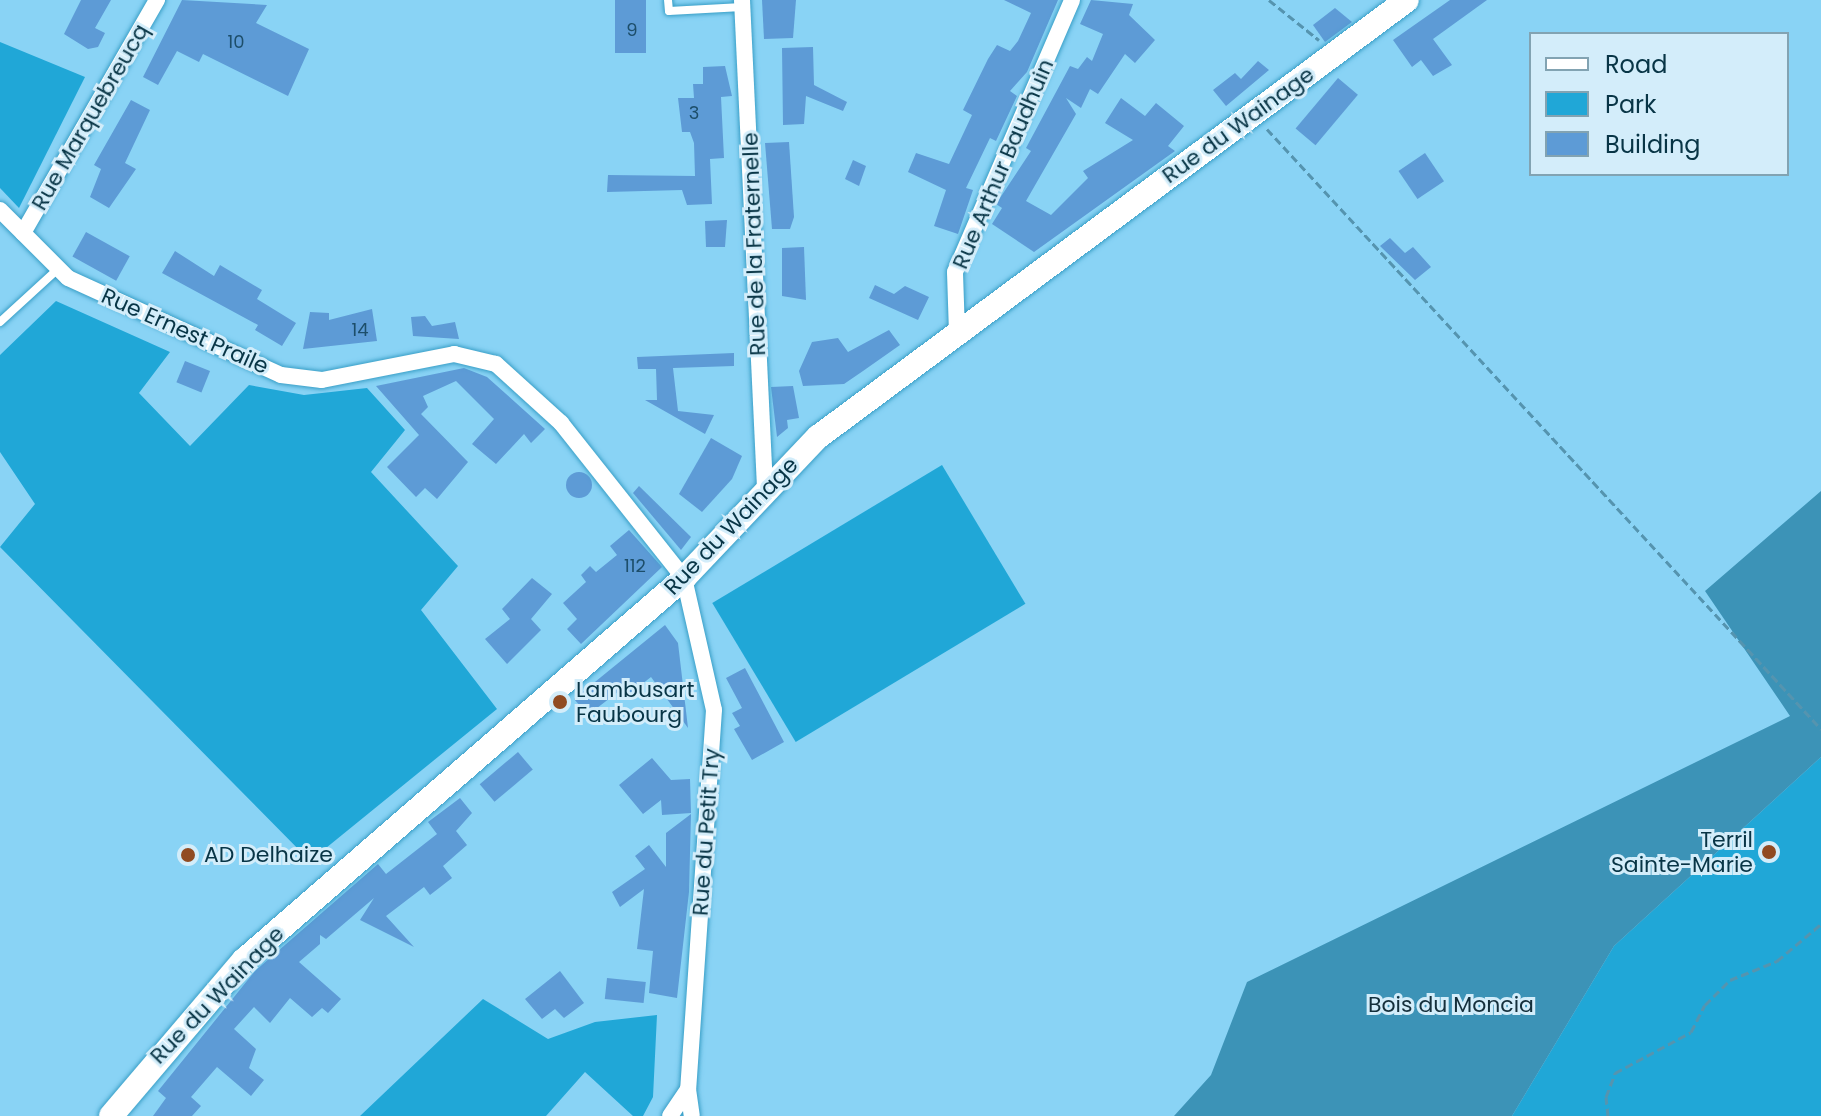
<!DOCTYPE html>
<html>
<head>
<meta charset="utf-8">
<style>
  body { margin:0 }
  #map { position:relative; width:1821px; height:1116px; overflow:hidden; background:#89d3f5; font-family:Poppins,sans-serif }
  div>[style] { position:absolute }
  .green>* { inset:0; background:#20a7d7; transform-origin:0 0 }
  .forest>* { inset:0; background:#3c93b7 }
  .building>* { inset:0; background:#5d9bd6; transform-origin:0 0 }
  .round { border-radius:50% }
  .path>* { height:3px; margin-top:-1.5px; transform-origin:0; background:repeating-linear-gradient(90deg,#5594af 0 8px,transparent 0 12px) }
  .roads { filter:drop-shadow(0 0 2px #399fc7) drop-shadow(0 0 2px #399fc7) }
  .lane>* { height:8px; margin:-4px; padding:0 4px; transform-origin:4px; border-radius:4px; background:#fff }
  .street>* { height:16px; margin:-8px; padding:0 8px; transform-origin:8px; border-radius:8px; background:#fff }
  .secondary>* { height:24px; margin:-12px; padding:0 12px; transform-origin:12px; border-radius:12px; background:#fff }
  .dots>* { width:22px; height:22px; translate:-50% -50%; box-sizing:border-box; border:4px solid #d3edfa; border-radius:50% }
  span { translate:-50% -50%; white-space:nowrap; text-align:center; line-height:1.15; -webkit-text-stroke:6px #d3edfa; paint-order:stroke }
  .number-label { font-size:18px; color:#1d4e6a }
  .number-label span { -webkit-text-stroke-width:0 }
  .street-label { font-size:22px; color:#083546 }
  .poi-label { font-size:22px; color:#083546 }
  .left { translate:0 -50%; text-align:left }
  .right { translate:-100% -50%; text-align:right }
  .park-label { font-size:22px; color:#142f3b }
  .legend { position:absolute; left:1529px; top:32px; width:260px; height:144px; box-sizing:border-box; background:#d3edfa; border:2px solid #82a3b2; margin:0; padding:10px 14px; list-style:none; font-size:24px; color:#083546 }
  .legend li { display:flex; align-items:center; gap:16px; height:40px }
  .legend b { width:40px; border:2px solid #82a3b2 }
</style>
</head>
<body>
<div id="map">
  <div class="green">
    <div style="clip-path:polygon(0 42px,85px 77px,19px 208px,0 188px)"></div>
    <div style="clip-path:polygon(56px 301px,170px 352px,139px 393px,190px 446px,249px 385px,304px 395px,367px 388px,405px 430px,371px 472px,458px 566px,421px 610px,497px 709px,310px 861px,0 547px,35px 504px,0 452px,0 355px)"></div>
    <div style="left:942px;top:465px;width:162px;height:268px;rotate:59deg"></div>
    <div style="clip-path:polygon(1821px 757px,1821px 1116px,1512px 1116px,1614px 946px)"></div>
    <div style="clip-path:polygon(483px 999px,548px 1039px,595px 1022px,657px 1015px,653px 1097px,643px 1116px,633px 1116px,585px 1072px,546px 1116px,360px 1116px)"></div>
  </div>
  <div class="forest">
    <div style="clip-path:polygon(1821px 491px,1821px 757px,1614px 946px,1512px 1116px,1174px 1116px,1211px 1075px,1247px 982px,1790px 716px,1705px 591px)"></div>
  </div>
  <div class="building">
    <div style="clip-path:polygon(81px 0,111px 0,95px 28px,105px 33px,98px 47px,88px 49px,64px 34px)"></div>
    <div style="clip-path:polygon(182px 0,267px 5px,256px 23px,309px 49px,288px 96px,203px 54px,199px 62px,177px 51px,158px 85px,143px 77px)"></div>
    <div style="left:615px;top:0;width:31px;height:53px"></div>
    <div style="clip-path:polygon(762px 0,796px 0,793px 38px,764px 39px)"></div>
    <div style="clip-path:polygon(1004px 0,1058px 0,1027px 72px,1010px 91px,1017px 96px,996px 141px,990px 138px,966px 188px,973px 190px,958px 234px,934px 226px,946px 190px,908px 172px,916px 153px,949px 164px,972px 115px,963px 110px,988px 59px,997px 45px,1010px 51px,1018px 41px,1031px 13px)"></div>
    <div style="clip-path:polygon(1091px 0,1133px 4px,1129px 15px,1155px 40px,1135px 63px,1125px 54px,1098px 94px,1090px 89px,1081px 108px,1066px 98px,1076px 114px,1026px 201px,1051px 215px,1088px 178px,1083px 171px,1133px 140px,1105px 123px,1121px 98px,1145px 116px,1156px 103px,1184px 126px,1168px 146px,1175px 151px,1034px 252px,992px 224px,1002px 208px,996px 204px,1031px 151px,1026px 148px,1070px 66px,1078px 69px,1087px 57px,1092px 61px,1103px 34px,1080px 24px)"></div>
    <div style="clip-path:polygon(1450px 0,1487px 0,1433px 39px,1452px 65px,1433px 76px,1421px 60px,1412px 67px,1393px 40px)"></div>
    <div style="clip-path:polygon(1335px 8px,1352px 22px,1325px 42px,1313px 25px)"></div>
    <div style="clip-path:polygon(813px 47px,814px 85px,847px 102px,843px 111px,806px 96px,804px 124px,783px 125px,782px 48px)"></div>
    <div style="clip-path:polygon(1258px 61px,1269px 70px,1226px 106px,1213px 90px,1235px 73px,1241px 79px)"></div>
    <div style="clip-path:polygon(725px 66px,732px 96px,721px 97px,724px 158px,710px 159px,712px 204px,687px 205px,682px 190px,607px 192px,608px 175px,695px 176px,694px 143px,690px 132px,682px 132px,678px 98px,694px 98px,693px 84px,703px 84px,703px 67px)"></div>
    <div style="left:1338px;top:78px;width:26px;height:66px;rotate:40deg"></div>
    <div style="clip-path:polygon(131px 100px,150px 110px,125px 163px,136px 169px,109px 208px,90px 197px,101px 169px,94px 165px)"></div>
    <div style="clip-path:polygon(789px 142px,794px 217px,790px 229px,772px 229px,765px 143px)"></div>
    <div style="left:1425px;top:153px;width:34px;height:32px;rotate:56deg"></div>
    <div style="clip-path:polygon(853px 160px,866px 166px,859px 186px,845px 179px)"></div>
    <div style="clip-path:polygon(727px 220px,725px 247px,706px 247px,705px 221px)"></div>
    <div style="left:86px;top:232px;width:50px;height:28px;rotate:29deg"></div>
    <div style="clip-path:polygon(1390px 238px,1405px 253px,1413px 247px,1431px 267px,1415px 280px,1380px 246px)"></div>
    <div style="clip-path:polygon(804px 247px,806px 300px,782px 296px,782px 248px)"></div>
    <div style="clip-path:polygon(175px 251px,214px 276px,220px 265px,262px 290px,257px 299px,296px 323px,282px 346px,255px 330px,258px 325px,162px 273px)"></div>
    <div style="clip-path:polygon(875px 285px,894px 294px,905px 286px,929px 297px,918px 320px,869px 298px)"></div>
    <div style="clip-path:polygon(372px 309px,377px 341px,303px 349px,310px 312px,329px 313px,329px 320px)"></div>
    <div style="clip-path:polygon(425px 316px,432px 326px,455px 322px,459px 339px,413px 336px,411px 317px)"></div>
    <div style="clip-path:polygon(889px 330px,900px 345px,863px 371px,844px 384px,803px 386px,799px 371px,812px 342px,838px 338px,848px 352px)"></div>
    <div style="clip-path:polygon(734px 353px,734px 366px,673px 368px,678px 411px,714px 415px,705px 434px,645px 400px,657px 400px,656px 369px,638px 369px,637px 357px)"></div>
    <div style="left:185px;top:361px;width:27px;height:23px;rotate:22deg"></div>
    <div style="clip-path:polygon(464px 368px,487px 377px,545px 429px,531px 443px,524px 434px,496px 464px,472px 444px,494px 419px,456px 381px,423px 396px,428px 407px,421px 414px,468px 462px,437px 499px,425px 488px,416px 497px,387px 467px,419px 435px,376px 386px)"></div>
    <div style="clip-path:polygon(793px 386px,799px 418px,787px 420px,788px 428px,777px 437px,771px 387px)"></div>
    <div style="clip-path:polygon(711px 438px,742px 456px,732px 479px,702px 512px,679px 494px)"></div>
    <div class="round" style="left:566px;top:472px;width:26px;height:26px"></div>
    <div style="clip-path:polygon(639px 486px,691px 537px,681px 550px,633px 493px)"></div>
    <div style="clip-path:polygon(629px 530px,662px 567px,581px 644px,567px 629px,577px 619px,563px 603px,586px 582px,581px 575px,590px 566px,596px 572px,617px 555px,610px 546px)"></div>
    <div style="clip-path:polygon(532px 578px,552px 594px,531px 619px,541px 630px,507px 664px,485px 639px,510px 619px,502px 609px)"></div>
    <div style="clip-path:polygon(665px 625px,678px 643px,688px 728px,651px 677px,628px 695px,623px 688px,588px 715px,574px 699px)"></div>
    <div style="clip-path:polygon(745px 668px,784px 742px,752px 760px,734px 729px,740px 726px,732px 713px,742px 708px,726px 678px)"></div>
    <div style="left:518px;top:752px;width:23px;height:50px;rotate:50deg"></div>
    <div style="clip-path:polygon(652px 758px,671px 780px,690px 779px,691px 813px,662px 815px,661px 800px,643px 814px,619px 785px)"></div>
    <div style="clip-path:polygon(460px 798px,472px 813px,456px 831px,467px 845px,443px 866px,452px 878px,430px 895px,424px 887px,386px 916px,414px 947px,360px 920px,374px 898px,326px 939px,320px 935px,320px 944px,299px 962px,341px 999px,328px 1013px,322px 1008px,312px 1017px,290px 998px,270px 1023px,254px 1007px,234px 1029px,256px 1049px,249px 1068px,264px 1080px,251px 1096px,217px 1067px,191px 1097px,201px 1106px,192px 1116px,153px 1116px,166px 1098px,158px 1091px,255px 971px,378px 864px,386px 874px,437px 834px,428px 822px)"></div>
    <div style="clip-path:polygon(691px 814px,689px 892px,677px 998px,649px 993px,653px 951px,637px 949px,644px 889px,620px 907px,612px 892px,645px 869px,635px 856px,649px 845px,666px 867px,666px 833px)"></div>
    <div style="clip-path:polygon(560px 971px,584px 1003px,564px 1018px,555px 1009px,542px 1019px,525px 999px)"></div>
    <div style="left:607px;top:978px;width:39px;height:21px;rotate:6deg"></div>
  </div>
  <div class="path">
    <div style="left:1269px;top:0;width:64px;rotate:38.7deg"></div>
    <div style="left:1267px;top:129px;width:817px;rotate:47.28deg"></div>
    <div style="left:1608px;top:1116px;width:19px;rotate:-96deg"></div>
    <div style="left:1606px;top:1097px;width:26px;rotate:-69deg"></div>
    <div style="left:1615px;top:1073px;width:86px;rotate:-28.3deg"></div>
    <div style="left:1691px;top:1032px;width:30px;rotate:-63deg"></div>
    <div style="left:1705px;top:1005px;width:35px;rotate:-45deg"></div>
    <div style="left:1730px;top:980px;width:51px;rotate:-22deg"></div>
    <div style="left:1777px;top:961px;width:57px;rotate:-40.1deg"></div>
  </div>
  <div class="roads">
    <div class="lane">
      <div style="left:668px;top:0;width:11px;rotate:85deg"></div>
      <div style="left:669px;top:11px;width:73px;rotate:-3.1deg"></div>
      <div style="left:0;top:322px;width:80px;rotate:-42.5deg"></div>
    </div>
    <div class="street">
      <div style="left:742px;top:0;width:489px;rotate:87.3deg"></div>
      <div style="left:0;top:210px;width:96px;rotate:45deg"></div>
      <div style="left:68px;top:278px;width:234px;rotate:24.5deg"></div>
      <div style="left:281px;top:375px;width:41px;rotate:7deg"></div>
      <div style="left:322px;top:380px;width:135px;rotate:-11.1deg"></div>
      <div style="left:454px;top:354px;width:43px;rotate:13.4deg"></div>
      <div style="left:496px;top:364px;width:88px;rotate:42.2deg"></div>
      <div style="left:561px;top:423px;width:198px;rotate:51.6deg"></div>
      <div style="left:684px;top:578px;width:135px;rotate:77.2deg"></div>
      <div style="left:714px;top:710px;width:380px;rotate:93.9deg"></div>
      <div style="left:688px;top:1089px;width:27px;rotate:82deg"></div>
      <div style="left:23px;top:233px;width:269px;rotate:-60.1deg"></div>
      <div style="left:957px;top:333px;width:61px;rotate:-91.9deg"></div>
      <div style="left:955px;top:272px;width:296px;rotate:-66.7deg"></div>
      <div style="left:670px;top:1116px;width:32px;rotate:-56deg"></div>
    </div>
    <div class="secondary">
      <div style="left:111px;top:1116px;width:205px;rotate:-49.6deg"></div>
      <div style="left:244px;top:960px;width:583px;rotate:-40.96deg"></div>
      <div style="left:684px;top:578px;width:195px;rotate:-46.5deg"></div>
      <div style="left:818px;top:437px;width:733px;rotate:-36.57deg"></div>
    </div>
  </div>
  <div class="dots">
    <div style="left:560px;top:702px;background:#914b22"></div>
    <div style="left:1769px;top:852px;background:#914b22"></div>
    <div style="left:188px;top:855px;background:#914b22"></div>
  </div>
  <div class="number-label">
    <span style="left:632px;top:30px">9</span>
    <span style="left:236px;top:42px">10</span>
    <span style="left:694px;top:113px">3</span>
    <span style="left:360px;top:330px">14</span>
    <span style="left:635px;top:566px">112</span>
  </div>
  <div class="street-label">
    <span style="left:90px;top:117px;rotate:-60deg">Rue Marquebreucq</span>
    <span style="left:1238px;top:125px;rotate:-36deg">Rue du Wainage</span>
    <span style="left:1003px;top:164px;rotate:-67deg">Rue Arthur Baudhuin</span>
    <span style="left:754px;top:244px;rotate:-92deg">Rue de la Fraternelle</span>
    <span style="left:185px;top:331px;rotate:24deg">Rue Ernest Praile</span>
    <span style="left:731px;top:526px;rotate:-46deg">Rue du Wainage</span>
    <span style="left:706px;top:832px;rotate:-86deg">Rue du Petit Try</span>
    <span style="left:217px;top:995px;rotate:-46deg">Rue du Wainage</span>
  </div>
  <div class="poi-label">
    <span class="left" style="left:576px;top:702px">Lambusart<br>Faubourg</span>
    <span class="right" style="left:1753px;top:852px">Terril<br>Sainte-Marie</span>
    <span class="left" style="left:204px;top:855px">AD Delhaize</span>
  </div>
  <div class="park-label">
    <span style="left:1451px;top:1005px">Bois du Moncia</span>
  </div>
  <ul class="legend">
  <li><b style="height:10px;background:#fff"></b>Road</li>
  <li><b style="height:22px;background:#20a7d7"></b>Park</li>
  <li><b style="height:22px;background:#5d9bd6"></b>Building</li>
  </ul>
</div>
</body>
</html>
